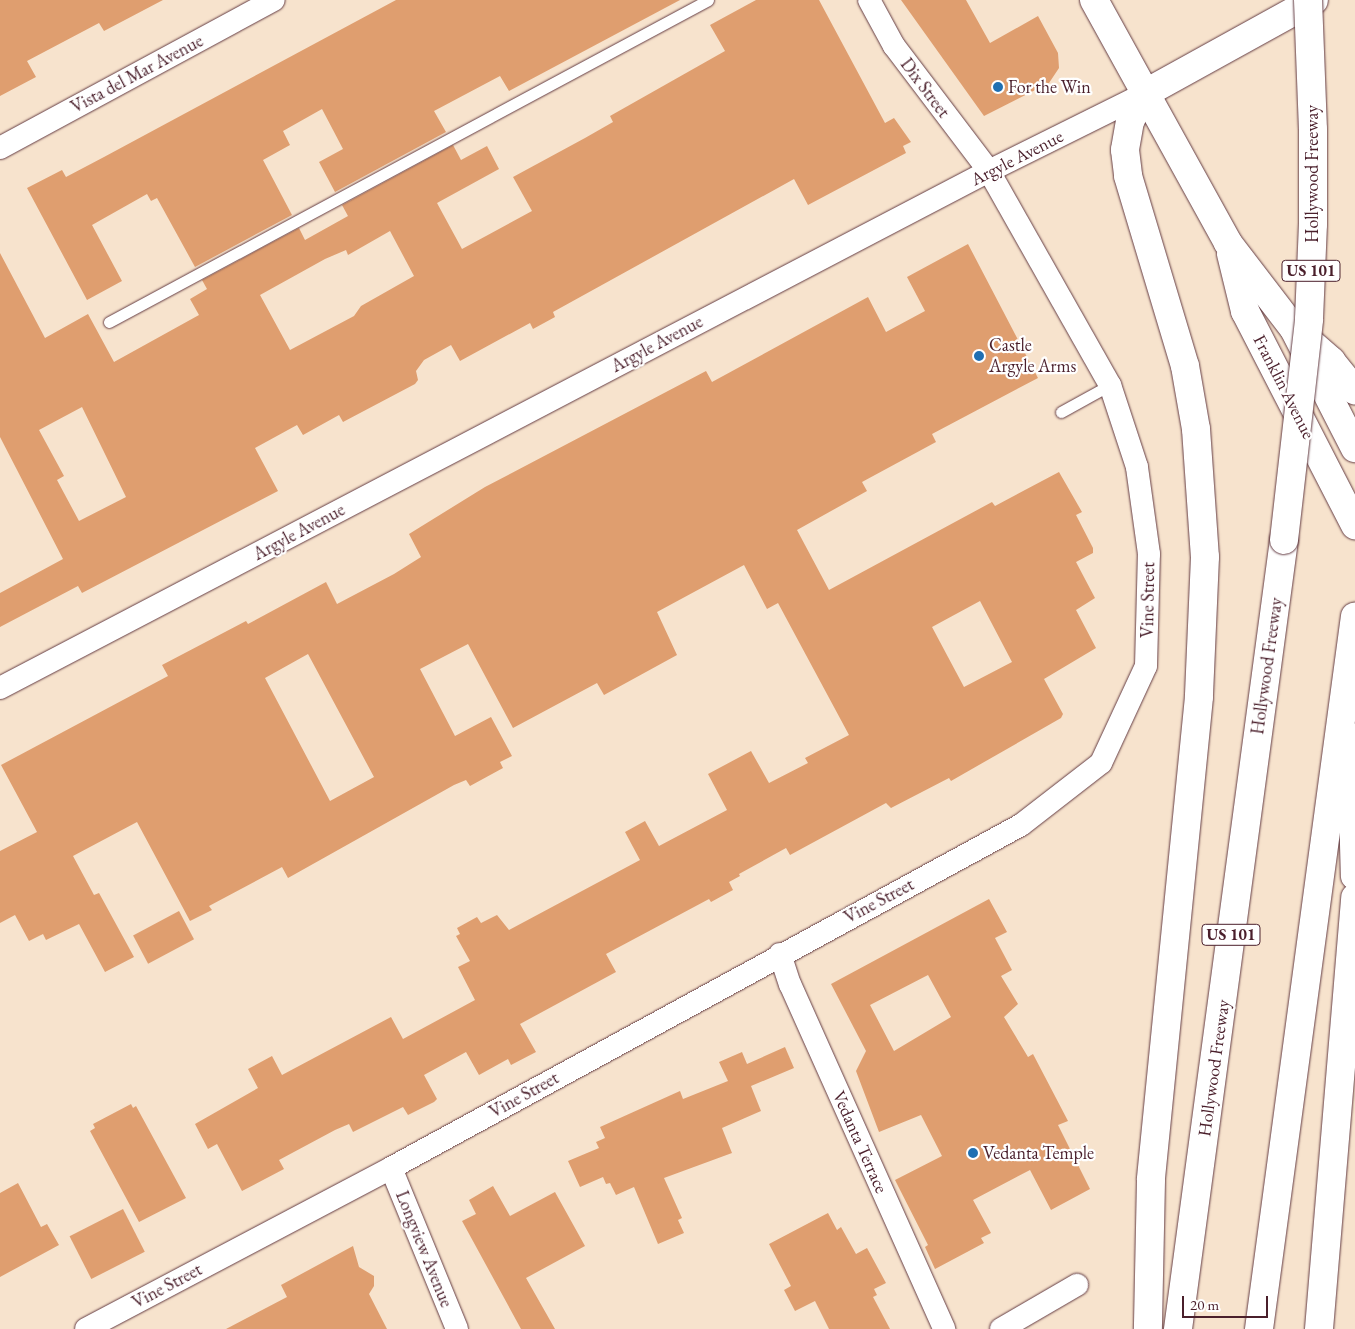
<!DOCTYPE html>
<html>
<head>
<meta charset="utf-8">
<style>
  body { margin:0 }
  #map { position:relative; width:1355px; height:1329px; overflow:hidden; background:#f7e3cd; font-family:"EB Garamond",serif }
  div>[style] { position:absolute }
  .building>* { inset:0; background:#df9e6f; transform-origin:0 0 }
  .roads { filter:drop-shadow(0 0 1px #643c43) drop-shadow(0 0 1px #643c43) }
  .lane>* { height:11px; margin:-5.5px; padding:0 5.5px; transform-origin:5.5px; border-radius:5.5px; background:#fff }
  .street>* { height:22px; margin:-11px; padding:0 11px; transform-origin:11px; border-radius:11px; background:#fff }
  .secondary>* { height:28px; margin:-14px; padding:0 14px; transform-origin:14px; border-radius:14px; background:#fff }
  .highway>* { height:28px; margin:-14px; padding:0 14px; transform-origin:14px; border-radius:14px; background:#fff }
  .bridges { filter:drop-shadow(0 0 1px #643c43) drop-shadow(0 0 1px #643c43) }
  .highway-bridge>* { height:28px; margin:-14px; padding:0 14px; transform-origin:14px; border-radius:14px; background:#fff }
  .dots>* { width:14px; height:14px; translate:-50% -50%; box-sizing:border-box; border:2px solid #fff; border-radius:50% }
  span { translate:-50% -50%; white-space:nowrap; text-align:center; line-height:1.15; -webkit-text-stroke:4.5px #fff; paint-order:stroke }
  .shield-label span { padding:1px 4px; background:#fff; border:1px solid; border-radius:4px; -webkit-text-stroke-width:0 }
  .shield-label { font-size:16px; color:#4a1f2b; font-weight:700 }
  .street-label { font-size:18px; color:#4a1f2b }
  .poi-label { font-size:18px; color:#4a1f2b }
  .left { translate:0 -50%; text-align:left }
  .scale { position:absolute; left:1182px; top:1296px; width:86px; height:22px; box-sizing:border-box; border:2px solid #4a1f2b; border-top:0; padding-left:6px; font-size:15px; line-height:18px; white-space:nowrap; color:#4a1f2b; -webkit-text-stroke:4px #fff; paint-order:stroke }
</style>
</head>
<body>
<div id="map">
  <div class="building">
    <div style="clip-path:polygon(0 0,163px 0,104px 31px,99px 23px,27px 61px,36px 77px,0 96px)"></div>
    <div style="clip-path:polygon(396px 0,680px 0,509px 91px,500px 76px,434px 111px,446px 132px,335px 192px,319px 162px,343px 149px,322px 109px,283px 131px,290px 145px,263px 160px,292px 215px,195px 267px,157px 198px,151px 201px,147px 194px,92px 225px,122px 281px,87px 300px,27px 188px,62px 170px,66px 177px,104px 157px)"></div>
    <div style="clip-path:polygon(evenodd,756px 0,819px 0,885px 123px,894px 118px,911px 142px,903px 146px,906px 153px,808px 205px,794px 179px,553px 312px,555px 317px,533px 329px,530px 323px,460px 361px,451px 345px,424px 360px,416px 371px,418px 380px,415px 384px,343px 422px,339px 415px,303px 435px,297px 425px,255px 448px,278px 491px,82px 593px,78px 586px,0 627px,0 593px,63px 559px,0 437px,0 253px,45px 338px,88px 314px,114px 362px,199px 315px,190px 299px,207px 289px,202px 280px,299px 228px,305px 240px,348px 216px,342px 205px,453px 145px,461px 160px,487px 146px,499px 169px,437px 203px,462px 249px,532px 211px,513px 177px,585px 138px,613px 122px,610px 116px,725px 51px,710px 25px,756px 0,390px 231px,414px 276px,361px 306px,354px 316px,290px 350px,260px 295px,325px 259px,346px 250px,348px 255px,390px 231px,756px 0,82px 407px,126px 497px,79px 521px,57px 480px,64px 476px,39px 430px,82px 407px)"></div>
    <div style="clip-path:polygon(901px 0,966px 0,990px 43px,1038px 16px,1058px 53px,1059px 68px,1049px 83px,984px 116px)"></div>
    <div style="clip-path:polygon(evenodd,968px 244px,1038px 378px,932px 434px,936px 442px,862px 482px,867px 491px,797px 530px,829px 590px,992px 502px,995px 506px,1059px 472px,1082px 512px,1076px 515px,1093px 548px,1093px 553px,1076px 562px,1095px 598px,1076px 610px,1096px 648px,1044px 679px,1063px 714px,1061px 718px,951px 781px,949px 778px,891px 808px,886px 803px,790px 855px,786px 848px,739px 874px,740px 876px,729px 882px,733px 890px,711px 902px,709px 899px,606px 954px,616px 972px,520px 1024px,536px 1052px,511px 1065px,508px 1059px,479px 1075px,466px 1052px,424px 1075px,437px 1099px,434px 1102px,408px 1115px,403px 1107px,353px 1132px,349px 1124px,335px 1130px,279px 1160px,284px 1169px,242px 1191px,217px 1144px,208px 1149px,195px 1124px,258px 1088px,248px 1069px,272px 1056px,282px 1075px,391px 1017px,403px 1039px,475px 1000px,458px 967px,470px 961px,456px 936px,460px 934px,457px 928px,477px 917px,481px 923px,497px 915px,509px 930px,640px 860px,625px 832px,645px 821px,659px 846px,727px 810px,708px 774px,751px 751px,769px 783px,808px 763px,805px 758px,849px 735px,778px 603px,767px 609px,744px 565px,657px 612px,677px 655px,604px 695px,597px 683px,513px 728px,468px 644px,420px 669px,455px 736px,491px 717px,512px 756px,500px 762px,503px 768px,470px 786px,466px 780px,454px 785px,288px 878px,282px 867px,209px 906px,212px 910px,190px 921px,137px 822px,73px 856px,94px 895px,99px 893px,134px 957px,105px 972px,79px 924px,46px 940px,43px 934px,29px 941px,15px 915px,0 923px,0 851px,37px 832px,1px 765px,168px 676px,162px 665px,246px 621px,248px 624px,326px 582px,337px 604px,394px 574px,421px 557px,409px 534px,485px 487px,706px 371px,712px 382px,868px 297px,886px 332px,925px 311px,907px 277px,968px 244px,980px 601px,1012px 662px,964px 687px,932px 627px,980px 601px,968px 244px,308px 654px,374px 777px,330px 801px,265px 678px,308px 654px)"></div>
    <div style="clip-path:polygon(evenodd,989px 899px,1007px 932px,995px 938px,1012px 970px,1001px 976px,1018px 1004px,1004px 1017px,1028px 1057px,1033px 1054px,1068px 1121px,1058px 1125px,1090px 1189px,1051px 1210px,1030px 1170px,973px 1200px,991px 1233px,981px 1238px,984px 1243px,935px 1269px,925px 1247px,928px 1245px,895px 1180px,942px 1156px,921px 1115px,879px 1132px,856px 1071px,866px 1051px,831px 984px,989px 899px,928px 975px,951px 1017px,894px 1051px,870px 1005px,928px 975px)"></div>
    <div style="left:179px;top:911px;width:32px;height:52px;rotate:62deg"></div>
    <div style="clip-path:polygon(785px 1047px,794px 1068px,751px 1086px,761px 1111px,722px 1128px,732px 1153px,664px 1178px,682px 1218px,678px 1220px,684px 1233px,658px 1244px,634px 1187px,616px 1195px,610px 1183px,606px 1184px,603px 1177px,580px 1187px,568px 1161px,599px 1148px,596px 1142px,605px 1138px,600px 1127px,680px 1091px,683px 1099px,728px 1081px,719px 1062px,742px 1052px,747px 1064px)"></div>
    <div style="clip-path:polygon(131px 1104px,133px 1108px,136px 1106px,186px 1198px,139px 1222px,90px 1131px,95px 1128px,93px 1124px)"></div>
    <div style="clip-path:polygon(18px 1183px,41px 1227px,47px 1224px,59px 1245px,0 1277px,0 1193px)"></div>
    <div style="clip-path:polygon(493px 1186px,510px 1216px,555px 1192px,585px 1246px,526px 1278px,555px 1329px,521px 1329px,462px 1221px,476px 1214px,469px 1200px)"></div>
    <div style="left:123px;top:1209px;width:48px;height:60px;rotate:63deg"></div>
    <div style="clip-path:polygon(828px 1213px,837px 1230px,841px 1227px,856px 1254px,867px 1248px,886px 1283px,874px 1289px,877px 1295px,873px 1297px,890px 1329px,829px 1329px,815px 1301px,795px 1311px,784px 1290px,791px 1286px,769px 1244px)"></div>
    <div style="clip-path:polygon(353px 1246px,359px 1267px,374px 1276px,374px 1286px,369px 1294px,387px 1329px,226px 1329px,287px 1297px,281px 1285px)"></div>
  </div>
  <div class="roads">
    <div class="lane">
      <div style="left:109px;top:322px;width:680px;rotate:-28.26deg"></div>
      <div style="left:1061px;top:412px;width:56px;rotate:-28.9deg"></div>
    </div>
    <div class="street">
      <div style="left:0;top:148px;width:311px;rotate:-28.4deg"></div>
      <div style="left:0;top:688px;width:1116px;rotate:-27.6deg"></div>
      <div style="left:989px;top:171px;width:173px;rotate:-26.4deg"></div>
      <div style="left:780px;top:954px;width:32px;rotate:72deg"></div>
      <div style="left:790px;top:984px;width:378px;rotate:65.9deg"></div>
      <div style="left:391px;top:1168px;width:174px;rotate:67.7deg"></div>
      <div style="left:86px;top:1329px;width:345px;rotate:-27.8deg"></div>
      <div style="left:391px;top:1168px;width:717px;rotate:-28.57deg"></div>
      <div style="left:1021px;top:825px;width:101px;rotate:-37.8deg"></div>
      <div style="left:1101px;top:763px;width:107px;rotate:-65.1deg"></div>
      <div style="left:1146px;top:666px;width:112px;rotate:-88.5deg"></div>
      <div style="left:1149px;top:554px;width:88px;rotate:-97.9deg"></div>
      <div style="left:1137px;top:467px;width:86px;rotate:-108.2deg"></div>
      <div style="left:1110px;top:385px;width:246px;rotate:-119.5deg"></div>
      <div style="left:989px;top:171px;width:157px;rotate:-127.2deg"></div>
      <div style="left:894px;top:46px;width:52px;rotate:-118.5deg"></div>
      <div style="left:1001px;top:1329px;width:88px;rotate:-30.1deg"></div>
    </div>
    <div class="secondary">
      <div style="left:1094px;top:0;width:277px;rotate:61.1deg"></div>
      <div style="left:1228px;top:243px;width:108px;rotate:52.5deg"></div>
      <div style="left:1294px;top:329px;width:134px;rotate:62.9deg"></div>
      <div style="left:1144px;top:94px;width:194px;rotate:-28.9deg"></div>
      <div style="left:1231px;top:254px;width:59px;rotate:76.2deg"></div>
      <div style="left:1245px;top:311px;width:241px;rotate:62.8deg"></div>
      <div style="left:1305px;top:338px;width:35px;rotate:41deg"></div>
      <div style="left:1331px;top:361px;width:38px;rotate:51deg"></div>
    </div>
    <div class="highway">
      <div style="left:1144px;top:94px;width:30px;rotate:117deg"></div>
      <div style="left:1130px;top:121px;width:29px;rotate:100deg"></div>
      <div style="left:1125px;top:150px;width:26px;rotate:83deg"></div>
      <div style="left:1128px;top:176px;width:198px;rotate:73.3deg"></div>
      <div style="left:1185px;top:366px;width:64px;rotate:80.1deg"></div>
      <div style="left:1196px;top:429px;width:128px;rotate:86deg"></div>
      <div style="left:1205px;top:557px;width:140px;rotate:92.5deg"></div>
      <div style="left:1199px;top:697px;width:485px;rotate:95.7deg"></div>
      <div style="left:1151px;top:1180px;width:149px;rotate:91.2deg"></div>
      <div style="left:1351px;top:737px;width:139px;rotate:88.4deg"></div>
      <div style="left:1178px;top:1329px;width:796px;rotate:-82.35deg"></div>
      <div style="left:1259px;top:1329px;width:719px;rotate:-82.33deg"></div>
      <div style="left:1319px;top:1329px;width:433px;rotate:-85.2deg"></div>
    </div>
  </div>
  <div class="bridges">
    <div class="highway-bridge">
      <div style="left:1284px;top:540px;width:222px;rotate:-83.5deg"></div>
      <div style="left:1309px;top:319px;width:95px;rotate:-87.6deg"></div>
      <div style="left:1313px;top:224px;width:94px;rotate:-90deg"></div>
      <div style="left:1313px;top:130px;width:130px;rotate:-92.2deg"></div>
    </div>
  </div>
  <div class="dots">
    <div style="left:998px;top:87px;background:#1f6fb2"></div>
    <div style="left:979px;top:356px;background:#1f6fb2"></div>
    <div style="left:973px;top:1153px;background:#1f6fb2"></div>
  </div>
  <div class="shield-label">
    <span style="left:1311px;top:271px">US 101</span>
    <span style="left:1231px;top:935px">US 101</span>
  </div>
  <div class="street-label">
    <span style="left:137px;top:74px;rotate:-28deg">Vista del Mar Avenue</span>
    <span style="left:925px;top:88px;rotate:53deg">Dix Street</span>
    <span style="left:1017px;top:158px;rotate:-27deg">Argyle Avenue</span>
    <span style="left:1312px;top:174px;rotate:-90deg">Hollywood Freeway</span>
    <span style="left:657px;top:344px;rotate:-28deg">Argyle Avenue</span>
    <span style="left:1284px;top:387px;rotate:63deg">Franklin Avenue</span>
    <span style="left:299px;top:532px;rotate:-28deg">Argyle Avenue</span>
    <span style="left:1148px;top:600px;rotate:-89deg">Vine Street</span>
    <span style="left:1267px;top:666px;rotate:-82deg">Hollywood Freeway</span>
    <span style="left:879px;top:901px;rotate:-28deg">Vine Street</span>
    <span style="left:1214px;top:1068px;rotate:-82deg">Hollywood Freeway</span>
    <span style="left:524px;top:1095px;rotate:-29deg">Vine Street</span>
    <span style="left:860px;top:1142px;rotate:66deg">Vedanta Terrace</span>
    <span style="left:424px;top:1249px;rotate:68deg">Longview Avenue</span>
    <span style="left:167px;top:1286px;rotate:-28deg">Vine Street</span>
  </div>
  <div class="poi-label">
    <span class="left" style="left:1008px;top:87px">For the Win</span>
    <span class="left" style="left:989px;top:356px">Castle<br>Argyle Arms</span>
    <span class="left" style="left:983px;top:1153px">Vedanta Temple</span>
  </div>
  <div class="scale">20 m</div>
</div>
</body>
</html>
